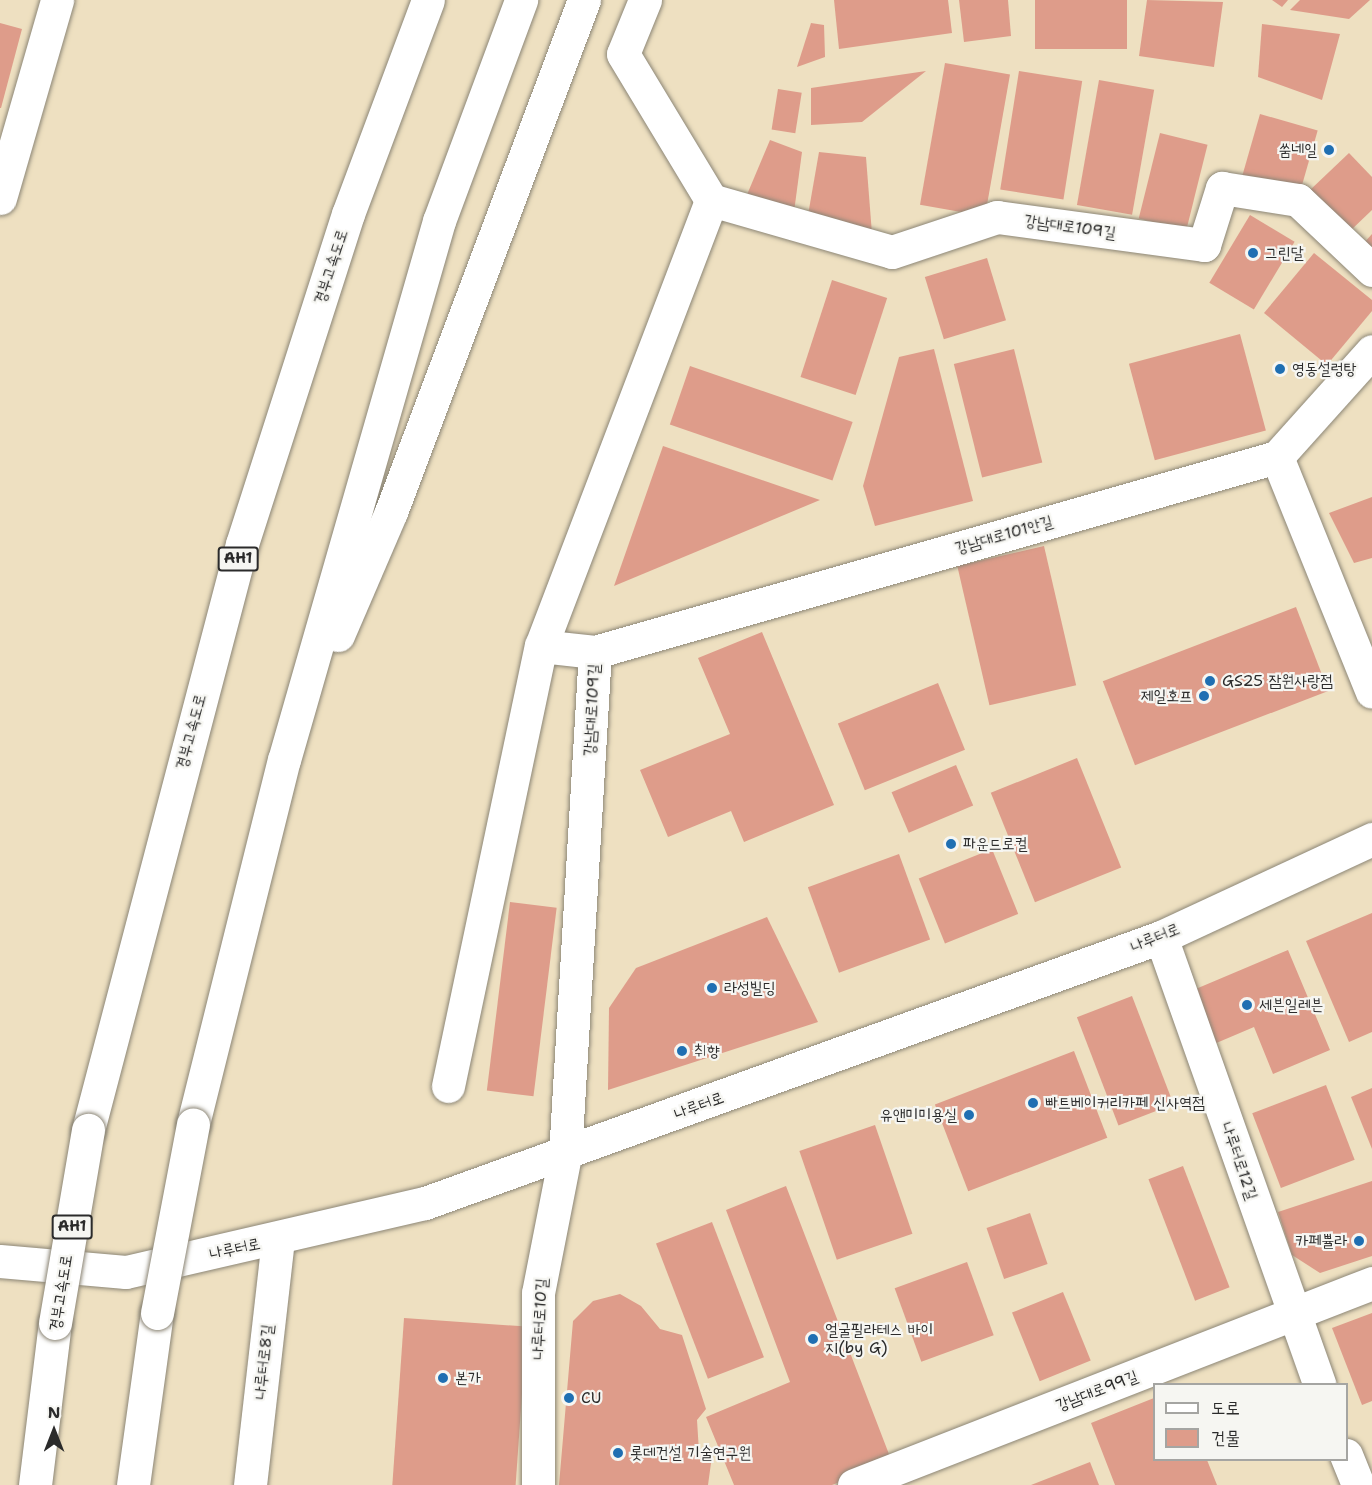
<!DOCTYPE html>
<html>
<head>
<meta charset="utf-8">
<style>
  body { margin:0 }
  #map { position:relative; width:1372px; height:1485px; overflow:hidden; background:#eee0c1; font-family:"Shantell Sans","Poor Story",sans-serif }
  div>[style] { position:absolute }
  .building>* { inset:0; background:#de9c8a; transform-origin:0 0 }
  .roads { filter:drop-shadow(0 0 2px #8c8676) drop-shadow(0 0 2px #8c8676) }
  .minor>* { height:33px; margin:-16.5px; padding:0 16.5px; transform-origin:16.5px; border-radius:16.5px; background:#fff }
  .major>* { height:33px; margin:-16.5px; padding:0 16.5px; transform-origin:16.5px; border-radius:16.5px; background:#fff }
  .highway>* { height:33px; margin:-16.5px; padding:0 16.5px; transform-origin:16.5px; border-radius:16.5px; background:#fff }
  .bridges { filter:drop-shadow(0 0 2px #8c8676) drop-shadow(0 0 2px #8c8676) }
  .highway-bridge>* { height:33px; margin:-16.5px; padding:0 16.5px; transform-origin:16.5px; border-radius:16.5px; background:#fff }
  .dots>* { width:16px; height:16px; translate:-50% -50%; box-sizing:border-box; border:3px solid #f6f6f2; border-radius:50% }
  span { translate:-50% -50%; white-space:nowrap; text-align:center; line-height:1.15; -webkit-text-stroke:4.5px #f6f6f2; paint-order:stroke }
  .shield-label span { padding:2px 4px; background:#f6f6f2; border:2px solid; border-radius:4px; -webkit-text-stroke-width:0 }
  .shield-label { font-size:15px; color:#2b2b2b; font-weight:700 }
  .poi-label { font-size:16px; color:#2b2b2b }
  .right { translate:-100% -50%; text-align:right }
  .left { translate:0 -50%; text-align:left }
  .street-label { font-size:16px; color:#2b2b2b }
  .legend { position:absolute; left:1153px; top:1383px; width:195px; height:78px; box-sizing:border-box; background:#f6f6f2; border:2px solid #a5a5a2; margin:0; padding:8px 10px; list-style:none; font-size:18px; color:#2b2b2b }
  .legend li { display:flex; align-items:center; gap:12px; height:30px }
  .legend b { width:30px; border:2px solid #a5a5a2 }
  .north { position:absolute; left:24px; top:1401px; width:60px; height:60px; -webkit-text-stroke:4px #f6f6f2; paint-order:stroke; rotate:0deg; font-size:16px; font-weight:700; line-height:24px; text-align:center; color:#2b2b2b }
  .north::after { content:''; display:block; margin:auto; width:21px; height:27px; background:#2b2b2b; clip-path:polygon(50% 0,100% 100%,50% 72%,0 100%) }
</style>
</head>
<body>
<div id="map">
  <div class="building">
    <div style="clip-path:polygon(834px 0,948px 0,952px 33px,839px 49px)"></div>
    <div style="clip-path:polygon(959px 0,1008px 0,1011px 36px,964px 42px)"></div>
    <div style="left:1035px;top:0;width:92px;height:49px"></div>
    <div style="clip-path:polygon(1147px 0,1223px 2px,1214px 67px,1139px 56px)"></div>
    <div style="clip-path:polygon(1272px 0,1288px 0,1282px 7px)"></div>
    <div style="clip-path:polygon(1300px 0,1370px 0,1349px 19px,1290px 10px)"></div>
    <div style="clip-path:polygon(0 23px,22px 29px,1px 108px,0 108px)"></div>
    <div style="clip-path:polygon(811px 23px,824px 25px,825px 57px,797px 67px)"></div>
    <div style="clip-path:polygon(1262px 24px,1340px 34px,1322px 100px,1258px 77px)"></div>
    <div style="left:945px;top:63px;width:66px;height:144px;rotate:10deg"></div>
    <div style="clip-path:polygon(926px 71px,862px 122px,811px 125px,811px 88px)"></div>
    <div style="left:1019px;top:71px;width:64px;height:120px;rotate:9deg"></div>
    <div style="left:1099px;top:80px;width:56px;height:127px;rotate:10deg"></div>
    <div style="left:778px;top:89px;width:24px;height:41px;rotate:9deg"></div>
    <div style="left:1260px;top:114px;width:60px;height:64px;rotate:16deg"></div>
    <div style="left:1160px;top:133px;width:49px;height:88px;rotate:14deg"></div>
    <div style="clip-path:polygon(770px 140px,802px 152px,794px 212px,746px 197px)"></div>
    <div style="clip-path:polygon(819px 152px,866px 157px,872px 234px,808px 215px)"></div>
    <div style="clip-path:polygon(1349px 153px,1372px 177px,1372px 210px,1349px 232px,1309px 191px)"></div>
    <div style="left:1250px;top:215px;width:52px;height:79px;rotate:31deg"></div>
    <div style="clip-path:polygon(1372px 234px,1372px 252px,1363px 244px)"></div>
    <div style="clip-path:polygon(1314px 253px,1372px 300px,1372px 311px,1327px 365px,1264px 313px)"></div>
    <div style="left:987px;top:258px;width:65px;height:65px;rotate:73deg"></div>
    <div style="left:832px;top:280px;width:58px;height:102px;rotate:18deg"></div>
    <div style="left:1240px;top:334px;width:100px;height:115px;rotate:75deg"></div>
    <div style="clip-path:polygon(934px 349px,973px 501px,875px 526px,863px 486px,899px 357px)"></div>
    <div style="left:1014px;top:349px;width:117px;height:62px;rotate:76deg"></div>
    <div style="left:690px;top:366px;width:172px;height:62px;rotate:19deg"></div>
    <div style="clip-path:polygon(663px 446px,820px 500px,614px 586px)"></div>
    <div style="clip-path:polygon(1372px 497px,1372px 558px,1354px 563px,1329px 513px)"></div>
    <div style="left:1044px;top:546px;width:143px;height:89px;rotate:77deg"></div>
    <div style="left:1296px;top:607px;width:90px;height:207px;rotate:69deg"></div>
    <div style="clip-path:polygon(762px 632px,834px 805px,744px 842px,731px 811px,668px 837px,640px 770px,730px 734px,698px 658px)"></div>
    <div style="left:938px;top:683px;width:72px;height:108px;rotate:68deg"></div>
    <div style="left:1077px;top:758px;width:118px;height:93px;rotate:68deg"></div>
    <div style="left:956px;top:765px;width:44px;height:70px;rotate:67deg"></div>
    <div style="left:992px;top:849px;width:70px;height:79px;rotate:68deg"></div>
    <div style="left:899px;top:854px;width:91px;height:97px;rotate:70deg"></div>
    <div style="left:510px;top:902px;width:47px;height:190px;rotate:7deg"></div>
    <div style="clip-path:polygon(1372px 913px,1372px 1032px,1349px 1042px,1306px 941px)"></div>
    <div style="clip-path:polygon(767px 917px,818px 1022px,608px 1090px,609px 1008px,636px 968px)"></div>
    <div style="clip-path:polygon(1288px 950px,1330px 1050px,1273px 1074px,1254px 1027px,1214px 1044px,1191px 991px)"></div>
    <div style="left:1132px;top:996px;width:116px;height:59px;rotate:69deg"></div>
    <div style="left:1074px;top:1051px;width:93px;height:149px;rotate:69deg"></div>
    <div style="left:1326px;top:1085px;width:80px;height:79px;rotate:69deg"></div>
    <div style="clip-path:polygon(1372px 1088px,1372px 1149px,1351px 1097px)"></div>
    <div style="left:875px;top:1125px;width:115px;height:80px;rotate:71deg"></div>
    <div style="left:1183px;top:1166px;width:130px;height:37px;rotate:69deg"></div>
    <div style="clip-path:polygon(1372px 1181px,1372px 1256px,1320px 1273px,1292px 1255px,1278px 1212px)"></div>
    <div style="clip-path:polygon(786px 1186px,892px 1462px,832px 1485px,734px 1485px,706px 1417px,790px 1382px,726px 1210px)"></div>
    <div style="left:1030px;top:1213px;width:54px;height:46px;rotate:71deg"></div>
    <div style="left:712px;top:1222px;width:145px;height:60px;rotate:69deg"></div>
    <div style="left:967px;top:1262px;width:78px;height:77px;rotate:70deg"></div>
    <div style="left:1063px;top:1292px;width:74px;height:55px;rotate:68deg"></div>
    <div style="clip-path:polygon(620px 1294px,641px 1306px,660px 1329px,682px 1335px,706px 1409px,697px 1420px,699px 1452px,712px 1456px,708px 1485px,559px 1485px,573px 1321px,593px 1301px)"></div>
    <div style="clip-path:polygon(1372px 1313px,1372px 1401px,1362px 1405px,1332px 1328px)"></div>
    <div style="left:404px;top:1318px;width:123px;height:168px;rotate:4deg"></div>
    <div style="clip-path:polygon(1154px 1398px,1154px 1460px,1207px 1460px,1217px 1485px,1115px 1485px,1091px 1423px)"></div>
    <div style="clip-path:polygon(1090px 1462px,1099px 1485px,1031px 1485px)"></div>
  </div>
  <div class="roads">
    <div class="minor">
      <div style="left:645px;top:0;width:58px;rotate:112.2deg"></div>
      <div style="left:623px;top:54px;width:170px;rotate:58.9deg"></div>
      <div style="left:711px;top:200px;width:188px;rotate:16deg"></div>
      <div style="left:892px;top:252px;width:111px;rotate:-18.4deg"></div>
      <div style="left:997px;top:217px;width:209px;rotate:7.7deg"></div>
      <div style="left:1204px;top:245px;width:60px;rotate:-72.5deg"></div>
      <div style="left:1222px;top:188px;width:77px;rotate:9deg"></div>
      <div style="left:1298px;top:200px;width:102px;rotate:43.4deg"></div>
      <div style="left:0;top:198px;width:206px;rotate:-73.9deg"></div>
      <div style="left:1277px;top:457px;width:253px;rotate:68deg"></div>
      <div style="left:595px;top:652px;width:709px;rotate:-15.96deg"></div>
      <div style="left:1277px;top:457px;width:142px;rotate:-48.1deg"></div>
      <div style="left:1161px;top:937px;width:474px;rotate:70.5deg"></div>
      <div style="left:448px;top:1086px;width:450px;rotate:-78.1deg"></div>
      <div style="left:1346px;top:1455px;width:32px;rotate:68deg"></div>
      <div style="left:250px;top:1485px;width:247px;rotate:-83.5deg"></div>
      <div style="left:538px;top:1485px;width:192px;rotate:-90deg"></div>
      <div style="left:538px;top:1293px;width:141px;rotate:-78.9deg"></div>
      <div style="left:565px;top:1155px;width:504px;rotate:-86.59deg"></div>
      <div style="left:595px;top:652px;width:54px;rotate:-173.7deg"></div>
      <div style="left:541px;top:646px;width:477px;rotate:-69.1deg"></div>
      <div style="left:854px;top:1485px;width:556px;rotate:-21.3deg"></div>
    </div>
    <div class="major">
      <div style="left:0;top:1261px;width:126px;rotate:5deg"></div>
      <div style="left:126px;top:1272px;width:307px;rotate:-13deg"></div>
      <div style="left:425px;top:1203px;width:783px;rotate:-19.87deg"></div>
      <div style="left:1161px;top:937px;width:233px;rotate:-24.9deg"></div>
    </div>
    <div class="highway">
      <div style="left:338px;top:635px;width:134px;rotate:-66.7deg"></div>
      <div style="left:391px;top:512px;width:547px;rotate:-69.35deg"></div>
      <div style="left:193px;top:1124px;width:375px;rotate:-76deg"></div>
      <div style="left:284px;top:760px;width:561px;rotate:-73.96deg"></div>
      <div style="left:439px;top:221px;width:236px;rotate:-69.6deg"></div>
      <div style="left:88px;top:1130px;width:606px;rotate:-75.28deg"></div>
      <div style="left:242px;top:544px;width:347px;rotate:-72.2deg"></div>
      <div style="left:348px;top:214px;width:228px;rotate:-69.5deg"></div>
      <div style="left:35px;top:1485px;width:163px;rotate:-83deg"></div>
      <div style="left:133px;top:1485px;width:174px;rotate:-82.1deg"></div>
    </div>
  </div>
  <div class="bridges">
    <div class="highway-bridge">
      <div style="left:157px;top:1313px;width:192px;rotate:-79.2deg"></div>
      <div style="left:55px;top:1323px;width:196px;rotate:-80.3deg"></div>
    </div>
  </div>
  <div class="dots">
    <div style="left:1329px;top:150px;background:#1f6fb2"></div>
    <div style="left:1253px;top:253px;background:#1f6fb2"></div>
    <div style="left:1280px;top:369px;background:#1f6fb2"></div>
    <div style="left:1210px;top:681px;background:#1f6fb2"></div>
    <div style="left:1204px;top:696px;background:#1f6fb2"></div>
    <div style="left:951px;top:844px;background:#1f6fb2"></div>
    <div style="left:712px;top:988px;background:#1f6fb2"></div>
    <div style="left:1247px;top:1005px;background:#1f6fb2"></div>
    <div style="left:682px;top:1051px;background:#1f6fb2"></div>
    <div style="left:1033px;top:1103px;background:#1f6fb2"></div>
    <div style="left:969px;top:1115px;background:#1f6fb2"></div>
    <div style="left:1359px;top:1241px;background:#1f6fb2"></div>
    <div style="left:813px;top:1339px;background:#1f6fb2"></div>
    <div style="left:443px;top:1378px;background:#1f6fb2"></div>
    <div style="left:569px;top:1398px;background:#1f6fb2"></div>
    <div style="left:618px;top:1453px;background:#1f6fb2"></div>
  </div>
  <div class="shield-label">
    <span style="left:238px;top:559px">AH1</span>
    <span style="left:72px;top:1227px">AH1</span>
  </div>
  <div class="poi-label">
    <span class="right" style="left:1317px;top:150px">쑴네일</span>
    <span class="left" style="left:1265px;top:253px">그린달</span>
    <span class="left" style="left:1292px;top:369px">영동설렁탕</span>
    <span class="left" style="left:1222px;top:681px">GS25 잠원사랑점</span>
    <span class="right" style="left:1192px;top:696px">제일호프</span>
    <span class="left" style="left:963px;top:844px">파운드로컬</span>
    <span class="left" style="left:724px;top:988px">라성빌딩</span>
    <span class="left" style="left:1259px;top:1005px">세븐일레븐</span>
    <span class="left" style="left:694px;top:1051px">취향</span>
    <span class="left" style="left:1045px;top:1103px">빠트베이커리카페 신사역점</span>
    <span class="right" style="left:957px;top:1115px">유앤미미용실</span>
    <span class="right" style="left:1347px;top:1241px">카페쁄라</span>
    <span class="left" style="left:825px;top:1339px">얼굴필라테스 바이<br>지(by G)</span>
    <span class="left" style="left:455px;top:1378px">본가</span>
    <span class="left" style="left:581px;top:1398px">CU</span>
    <span class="left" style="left:630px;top:1453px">롯데건설 기술연구원</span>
  </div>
  <div class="street-label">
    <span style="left:1070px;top:227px;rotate:8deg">강남대로109길</span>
    <span style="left:331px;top:267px;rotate:-72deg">경부고속도로</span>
    <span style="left:1004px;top:535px;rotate:-16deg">강남대로101안길</span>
    <span style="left:592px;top:710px;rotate:-87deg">강남대로109길</span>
    <span style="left:191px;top:732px;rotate:-75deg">경부고속도로</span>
    <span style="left:1155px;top:938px;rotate:-22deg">나루터로</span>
    <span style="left:699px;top:1106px;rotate:-20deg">나루터로</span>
    <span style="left:1239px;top:1161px;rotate:71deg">나루터로12길</span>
    <span style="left:235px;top:1249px;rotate:-12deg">나루터로</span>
    <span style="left:61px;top:1293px;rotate:-81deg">경부고속도로</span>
    <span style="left:540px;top:1319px;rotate:-87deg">나루터로10길</span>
    <span style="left:264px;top:1362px;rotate:-84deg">나루터로8길</span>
    <span style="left:1097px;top:1391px;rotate:-21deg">강남대로99길</span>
  </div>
  <ul class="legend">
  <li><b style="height:8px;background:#fff"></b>도로</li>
  <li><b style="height:16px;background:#de9c8a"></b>건물</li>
  </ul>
  <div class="north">N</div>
</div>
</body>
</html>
